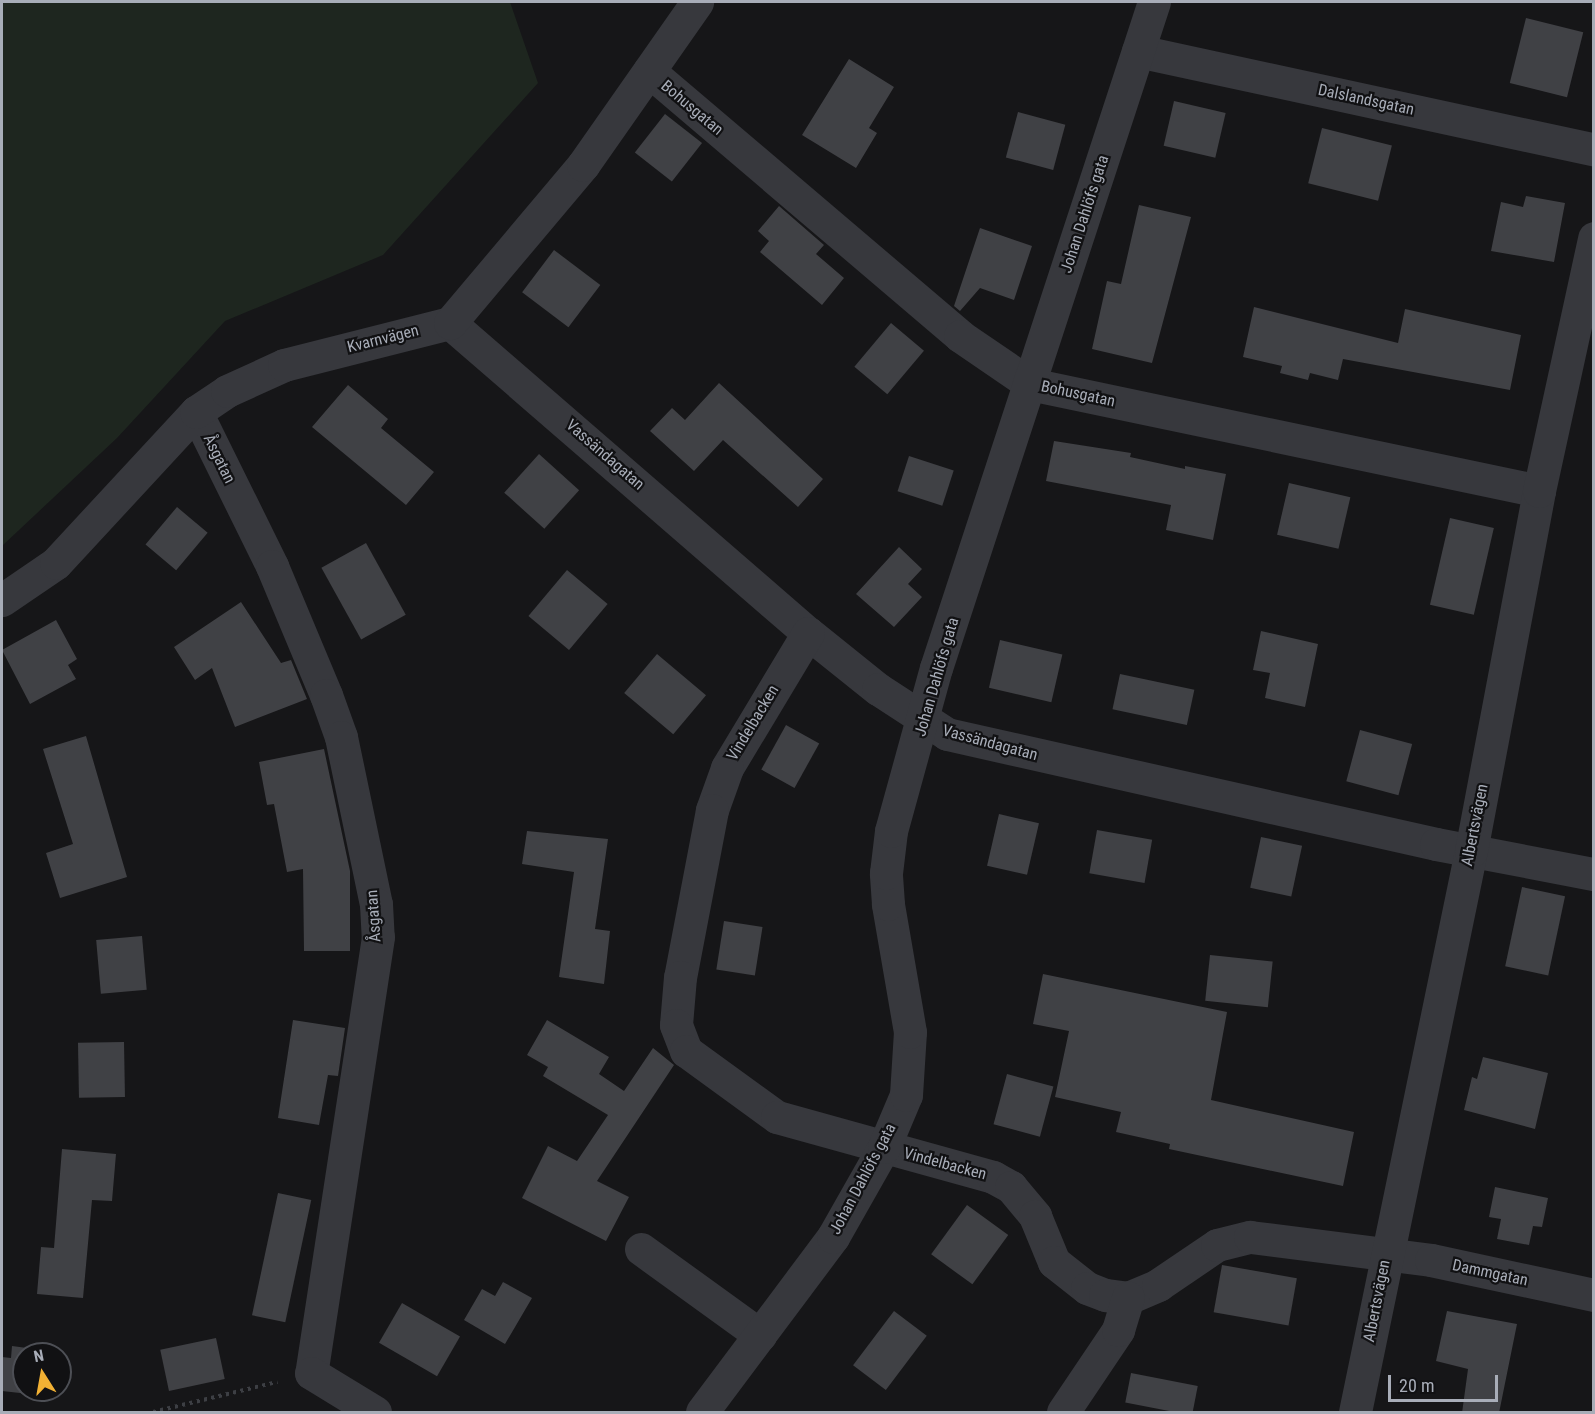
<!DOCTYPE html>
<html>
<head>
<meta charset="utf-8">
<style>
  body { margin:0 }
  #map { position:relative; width:1595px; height:1414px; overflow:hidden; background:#161618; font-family:"Roboto Condensed",sans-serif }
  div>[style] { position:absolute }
  .green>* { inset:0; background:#1e261f }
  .building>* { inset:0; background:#404145; transform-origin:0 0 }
  .path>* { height:4px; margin-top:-2px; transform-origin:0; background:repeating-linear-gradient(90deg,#3d3f44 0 3px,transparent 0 7.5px) }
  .minor>* { height:33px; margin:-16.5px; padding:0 16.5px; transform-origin:16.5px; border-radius:16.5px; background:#37383d }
  .tertiary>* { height:33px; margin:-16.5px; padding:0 16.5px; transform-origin:16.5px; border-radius:16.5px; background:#37383d }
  span { translate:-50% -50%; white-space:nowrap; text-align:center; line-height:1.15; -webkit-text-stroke:4.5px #111113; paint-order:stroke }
  .street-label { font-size:16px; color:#a8adb8 }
  .frame { position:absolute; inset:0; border:3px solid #a8adb8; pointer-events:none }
  .north { position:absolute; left:12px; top:1342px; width:60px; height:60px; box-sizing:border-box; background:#111113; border:2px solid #4d4f55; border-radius:50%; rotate:349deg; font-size:16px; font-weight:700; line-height:24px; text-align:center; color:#a8adb8 }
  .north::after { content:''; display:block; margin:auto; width:21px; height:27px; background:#f2b134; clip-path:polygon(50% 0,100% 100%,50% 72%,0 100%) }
  .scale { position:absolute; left:1388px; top:1375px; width:110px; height:27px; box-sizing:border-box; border:3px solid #a8adb8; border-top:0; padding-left:8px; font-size:18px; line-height:21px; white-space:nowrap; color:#a8adb8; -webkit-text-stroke:4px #111113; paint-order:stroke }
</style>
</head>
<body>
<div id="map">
  <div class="green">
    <div style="clip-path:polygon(2px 2px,510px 2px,538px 83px,383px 255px,225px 321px,117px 438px,2px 546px)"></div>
  </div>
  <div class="building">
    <div style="left:1526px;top:18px;width:59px;height:67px;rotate:14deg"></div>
    <div style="clip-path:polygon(849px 59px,894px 87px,869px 128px,877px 133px,856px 168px,802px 135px)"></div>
    <div style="left:1174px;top:101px;width:53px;height:46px;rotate:13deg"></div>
    <div style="left:1018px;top:112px;width:49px;height:47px;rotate:15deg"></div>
    <div style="left:665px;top:114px;width:47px;height:49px;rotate:38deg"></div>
    <div style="left:1322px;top:128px;width:72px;height:57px;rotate:14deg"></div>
    <div style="clip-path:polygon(1526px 196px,1565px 203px,1554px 262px,1491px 251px,1501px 202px,1523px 207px)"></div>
    <div style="clip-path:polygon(1139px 205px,1191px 217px,1152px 363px,1092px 349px,1107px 281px,1121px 284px)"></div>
    <div style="clip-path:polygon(779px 206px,824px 245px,816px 254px,844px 278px,822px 305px,760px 252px,769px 241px,758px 231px)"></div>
    <div style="clip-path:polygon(980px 228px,1032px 246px,1014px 300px,980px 288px,960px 311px,954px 306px)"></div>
    <div style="left:554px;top:250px;width:58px;height:53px;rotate:37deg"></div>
    <div style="clip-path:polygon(1254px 307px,1398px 343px,1405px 309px,1521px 335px,1510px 390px,1343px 359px,1338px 380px,1310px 373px,1308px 380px,1280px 373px,1282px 366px,1243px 357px)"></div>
    <div style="left:891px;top:323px;width:43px;height:57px;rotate:40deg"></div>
    <div style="clip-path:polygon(719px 383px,823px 479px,798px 507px,723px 440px,694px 471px,650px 431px,672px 408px,685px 420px)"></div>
    <div style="clip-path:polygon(348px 385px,388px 419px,381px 428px,434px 472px,406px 505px,312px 427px)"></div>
    <div style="clip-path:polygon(1054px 441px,1131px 453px,1130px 457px,1185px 469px,1185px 466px,1226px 474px,1213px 540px,1166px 530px,1171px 505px,1046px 481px)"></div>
    <div style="left:539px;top:454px;width:54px;height:52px;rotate:42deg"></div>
    <div style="left:909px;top:456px;width:47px;height:37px;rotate:18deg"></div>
    <div style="left:1289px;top:483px;width:63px;height:53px;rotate:13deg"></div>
    <div style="left:177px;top:507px;width:40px;height:49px;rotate:40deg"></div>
    <div style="left:1450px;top:518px;width:45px;height:89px;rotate:13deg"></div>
    <div style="left:366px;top:543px;width:82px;height:51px;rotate:61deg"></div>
    <div style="clip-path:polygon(899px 547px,922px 569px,908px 584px,922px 597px,894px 627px,856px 594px)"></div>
    <div style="left:567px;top:570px;width:53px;height:60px;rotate:40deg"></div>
    <div style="clip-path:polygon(241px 602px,281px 663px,291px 660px,307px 699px,235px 727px,212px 668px,195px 680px,174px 647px)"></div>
    <div style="clip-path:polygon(56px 620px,77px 659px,68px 665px,76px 679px,30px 704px,2px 650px)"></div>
    <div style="clip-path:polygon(1261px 631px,1318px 644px,1305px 707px,1265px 698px,1270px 673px,1253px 670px)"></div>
    <div style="left:1000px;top:640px;width:64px;height:49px;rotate:13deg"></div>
    <div style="left:657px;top:654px;width:64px;height:51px;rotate:40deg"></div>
    <div style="left:1120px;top:674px;width:76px;height:36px;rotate:12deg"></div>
    <div style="left:786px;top:725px;width:38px;height:51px;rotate:29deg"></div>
    <div style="left:1360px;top:730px;width:54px;height:53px;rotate:15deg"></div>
    <div style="clip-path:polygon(86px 736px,127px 877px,60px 898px,46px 853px,73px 844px,43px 749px)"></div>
    <div style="clip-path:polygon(324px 749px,350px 871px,350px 951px,304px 951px,303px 869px,287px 872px,274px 804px,267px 805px,259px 762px)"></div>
    <div style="left:999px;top:814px;width:41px;height:53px;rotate:13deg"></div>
    <div style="left:1097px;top:830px;width:56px;height:44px;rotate:10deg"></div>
    <div style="clip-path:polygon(527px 831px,608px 839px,595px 929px,610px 931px,604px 984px,559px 977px,574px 872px,522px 864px)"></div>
    <div style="left:1261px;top:837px;width:42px;height:52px;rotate:12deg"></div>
    <div style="left:1522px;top:887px;width:44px;height:81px;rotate:12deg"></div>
    <div style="left:724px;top:921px;width:39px;height:49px;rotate:9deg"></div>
    <div style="left:142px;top:936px;width:54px;height:46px;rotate:85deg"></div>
    <div style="left:1210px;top:955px;width:63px;height:46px;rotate:6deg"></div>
    <div style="clip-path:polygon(1043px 974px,1227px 1012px,1211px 1100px,1354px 1132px,1343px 1186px,1169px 1149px,1170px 1144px,1116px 1132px,1121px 1112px,1055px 1097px,1069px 1031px,1033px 1024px)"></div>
    <div style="clip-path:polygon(293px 1020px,345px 1028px,338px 1076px,328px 1075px,319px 1125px,278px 1118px)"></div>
    <div style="clip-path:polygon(547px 1020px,609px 1057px,599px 1074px,624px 1091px,653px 1048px,674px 1065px,597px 1181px,629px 1197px,606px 1241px,522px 1198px,548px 1146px,577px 1161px,608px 1115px,543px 1076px,548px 1067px,527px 1055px)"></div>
    <div style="left:124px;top:1042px;width:55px;height:46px;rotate:89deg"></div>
    <div style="clip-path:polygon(1483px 1057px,1548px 1073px,1535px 1129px,1464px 1110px,1472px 1077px,1477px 1079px)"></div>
    <div style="left:1007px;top:1074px;width:48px;height:52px;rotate:15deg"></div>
    <div style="clip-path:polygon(62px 1149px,116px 1154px,112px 1201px,92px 1200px,83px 1298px,37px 1294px,41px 1247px,54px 1248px)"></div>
    <div style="clip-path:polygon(1495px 1187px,1548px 1198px,1542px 1227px,1533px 1226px,1529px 1245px,1497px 1239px,1501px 1219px,1489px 1217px)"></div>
    <div style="left:278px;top:1193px;width:34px;height:125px;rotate:12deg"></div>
    <div style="left:967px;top:1205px;width:51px;height:61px;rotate:36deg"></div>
    <div style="left:1222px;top:1265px;width:76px;height:48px;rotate:10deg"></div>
    <div style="clip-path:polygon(503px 1282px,532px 1298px,505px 1344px,464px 1320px,482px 1289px,495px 1296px)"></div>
    <div style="left:402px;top:1303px;width:67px;height:46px;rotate:30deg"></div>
    <div style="left:894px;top:1311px;width:41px;height:68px;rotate:37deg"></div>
    <div style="clip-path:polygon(1447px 1311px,1517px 1324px,1499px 1413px,1462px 1413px,1468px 1369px,1436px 1361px)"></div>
    <div style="left:216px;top:1338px;width:42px;height:57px;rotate:78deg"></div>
    <div style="clip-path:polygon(12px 1346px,42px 1350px,42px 1354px,24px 1354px,24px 1390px,38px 1390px,38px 1395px,2px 1391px,2px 1357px,11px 1358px)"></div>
    <div style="left:1131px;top:1373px;width:68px;height:30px;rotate:11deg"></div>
  </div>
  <div class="path">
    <div style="left:153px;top:1412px;width:128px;rotate:-13.6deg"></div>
  </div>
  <div class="minor">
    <div style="left:1138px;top:51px;width:467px;rotate:12.2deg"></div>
    <div style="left:649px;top:71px;width:409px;rotate:40.4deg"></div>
    <div style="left:960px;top:336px;width:85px;rotate:34.4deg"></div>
    <div style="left:1030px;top:384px;width:520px;rotate:11.87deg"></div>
    <div style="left:450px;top:323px;width:474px;rotate:40.9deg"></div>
    <div style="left:808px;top:633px;width:90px;rotate:38.7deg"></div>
    <div style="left:878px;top:689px;width:82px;rotate:33.1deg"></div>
    <div style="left:947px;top:734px;width:501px;rotate:12.68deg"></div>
    <div style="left:1436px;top:844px;width:161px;rotate:10.8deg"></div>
    <div style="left:196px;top:412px;width:172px;rotate:63.7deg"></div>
    <div style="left:272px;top:566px;width:140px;rotate:67.3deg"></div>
    <div style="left:326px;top:695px;width:45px;rotate:70.3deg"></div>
    <div style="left:341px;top:737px;width:171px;rotate:78.2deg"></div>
    <div style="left:376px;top:904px;width:33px;rotate:87deg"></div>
    <div style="left:378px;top:937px;width:441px;rotate:98.7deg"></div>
    <div style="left:311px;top:1373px;width:75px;rotate:31.4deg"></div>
    <div style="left:2px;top:600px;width:65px;rotate:-34.4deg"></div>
    <div style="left:56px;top:563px;width:206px;rotate:-47.2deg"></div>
    <div style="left:196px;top:412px;width:37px;rotate:-34deg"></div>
    <div style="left:227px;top:391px;width:63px;rotate:-24.5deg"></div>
    <div style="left:284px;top:365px;width:171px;rotate:-14.2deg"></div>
    <div style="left:450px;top:323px;width:207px;rotate:-49.9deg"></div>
    <div style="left:583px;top:165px;width:199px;rotate:-55deg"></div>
    <div style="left:808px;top:633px;width:157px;rotate:121deg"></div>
    <div style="left:727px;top:768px;width:45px;rotate:109.7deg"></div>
    <div style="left:712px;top:810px;width:170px;rotate:100.8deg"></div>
    <div style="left:680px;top:977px;width:48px;rotate:94.8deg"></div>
    <div style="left:676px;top:1025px;width:28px;rotate:69deg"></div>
    <div style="left:686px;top:1051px;width:112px;rotate:36deg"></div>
    <div style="left:777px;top:1117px;width:224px;rotate:15.5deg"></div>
    <div style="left:993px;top:1177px;width:21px;rotate:29deg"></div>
    <div style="left:1011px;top:1187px;width:38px;rotate:50deg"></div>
    <div style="left:1035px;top:1216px;width:50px;rotate:67.6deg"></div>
    <div style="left:1054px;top:1262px;width:42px;rotate:38.2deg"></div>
    <div style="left:1087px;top:1288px;width:19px;rotate:21deg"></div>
    <div style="left:1105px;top:1295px;width:23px;rotate:7deg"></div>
    <div style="left:1128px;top:1298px;width:33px;rotate:-23deg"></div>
    <div style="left:1158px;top:1285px;width:71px;rotate:-34.1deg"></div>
    <div style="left:1217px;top:1245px;width:34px;rotate:-14deg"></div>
    <div style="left:1250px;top:1237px;width:182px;rotate:7.2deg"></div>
    <div style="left:1431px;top:1260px;width:167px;rotate:12.1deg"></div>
    <div style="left:641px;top:1249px;width:147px;rotate:35.9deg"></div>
    <div style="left:702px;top:1412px;width:219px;rotate:-53.2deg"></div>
    <div style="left:833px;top:1237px;width:103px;rotate:-60.5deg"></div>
    <div style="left:884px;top:1147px;width:56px;rotate:-67.1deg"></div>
    <div style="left:906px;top:1095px;width:63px;rotate:-86.4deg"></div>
    <div style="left:910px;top:1032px;width:130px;rotate:-99.8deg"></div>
    <div style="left:888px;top:904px;width:31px;rotate:-94deg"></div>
    <div style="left:886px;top:873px;width:42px;rotate:-83.2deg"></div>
    <div style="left:891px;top:831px;width:169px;rotate:-74.6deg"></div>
    <div style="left:936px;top:668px;width:701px;rotate:-71.88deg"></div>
    <div style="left:1063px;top:1412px;width:99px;rotate:-56.1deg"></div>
    <div style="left:1118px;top:1330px;width:34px;rotate:-73deg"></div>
  </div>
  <div class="tertiary">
    <div style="left:1355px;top:1412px;width:573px;rotate:-78.32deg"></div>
    <div style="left:1471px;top:851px;width:366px;rotate:-79.3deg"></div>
    <div style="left:1539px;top:491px;width:259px;rotate:-77.7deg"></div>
  </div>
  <div class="street-label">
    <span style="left:1366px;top:100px;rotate:12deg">Dalslandsgatan</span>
    <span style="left:692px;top:108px;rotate:40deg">Bohusgatan</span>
    <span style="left:1085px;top:214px;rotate:-72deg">Johan Dahlöfs gata</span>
    <span style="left:383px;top:339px;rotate:-14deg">Kvarnvägen</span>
    <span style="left:1078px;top:394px;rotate:12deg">Bohusgatan</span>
    <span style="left:605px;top:455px;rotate:41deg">Vassändagatan</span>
    <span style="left:219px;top:459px;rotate:64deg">Åsgatan</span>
    <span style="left:937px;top:677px;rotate:-74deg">Johan Dahlöfs gata</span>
    <span style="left:753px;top:723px;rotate:-59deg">Vindelbacken</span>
    <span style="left:990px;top:743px;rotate:15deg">Vassändagatan</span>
    <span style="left:1475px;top:825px;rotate:-79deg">Albertsvägen</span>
    <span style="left:374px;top:916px;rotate:-94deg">Åsgatan</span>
    <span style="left:945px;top:1164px;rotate:15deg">Vindelbacken</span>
    <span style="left:863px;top:1179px;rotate:-62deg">Johan Dahlöfs gata</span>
    <span style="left:1490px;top:1273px;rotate:12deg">Dammgatan</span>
    <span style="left:1377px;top:1301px;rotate:-79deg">Albertsvägen</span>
  </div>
  <div class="frame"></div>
  <div class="north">N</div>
  <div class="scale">20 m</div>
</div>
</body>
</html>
